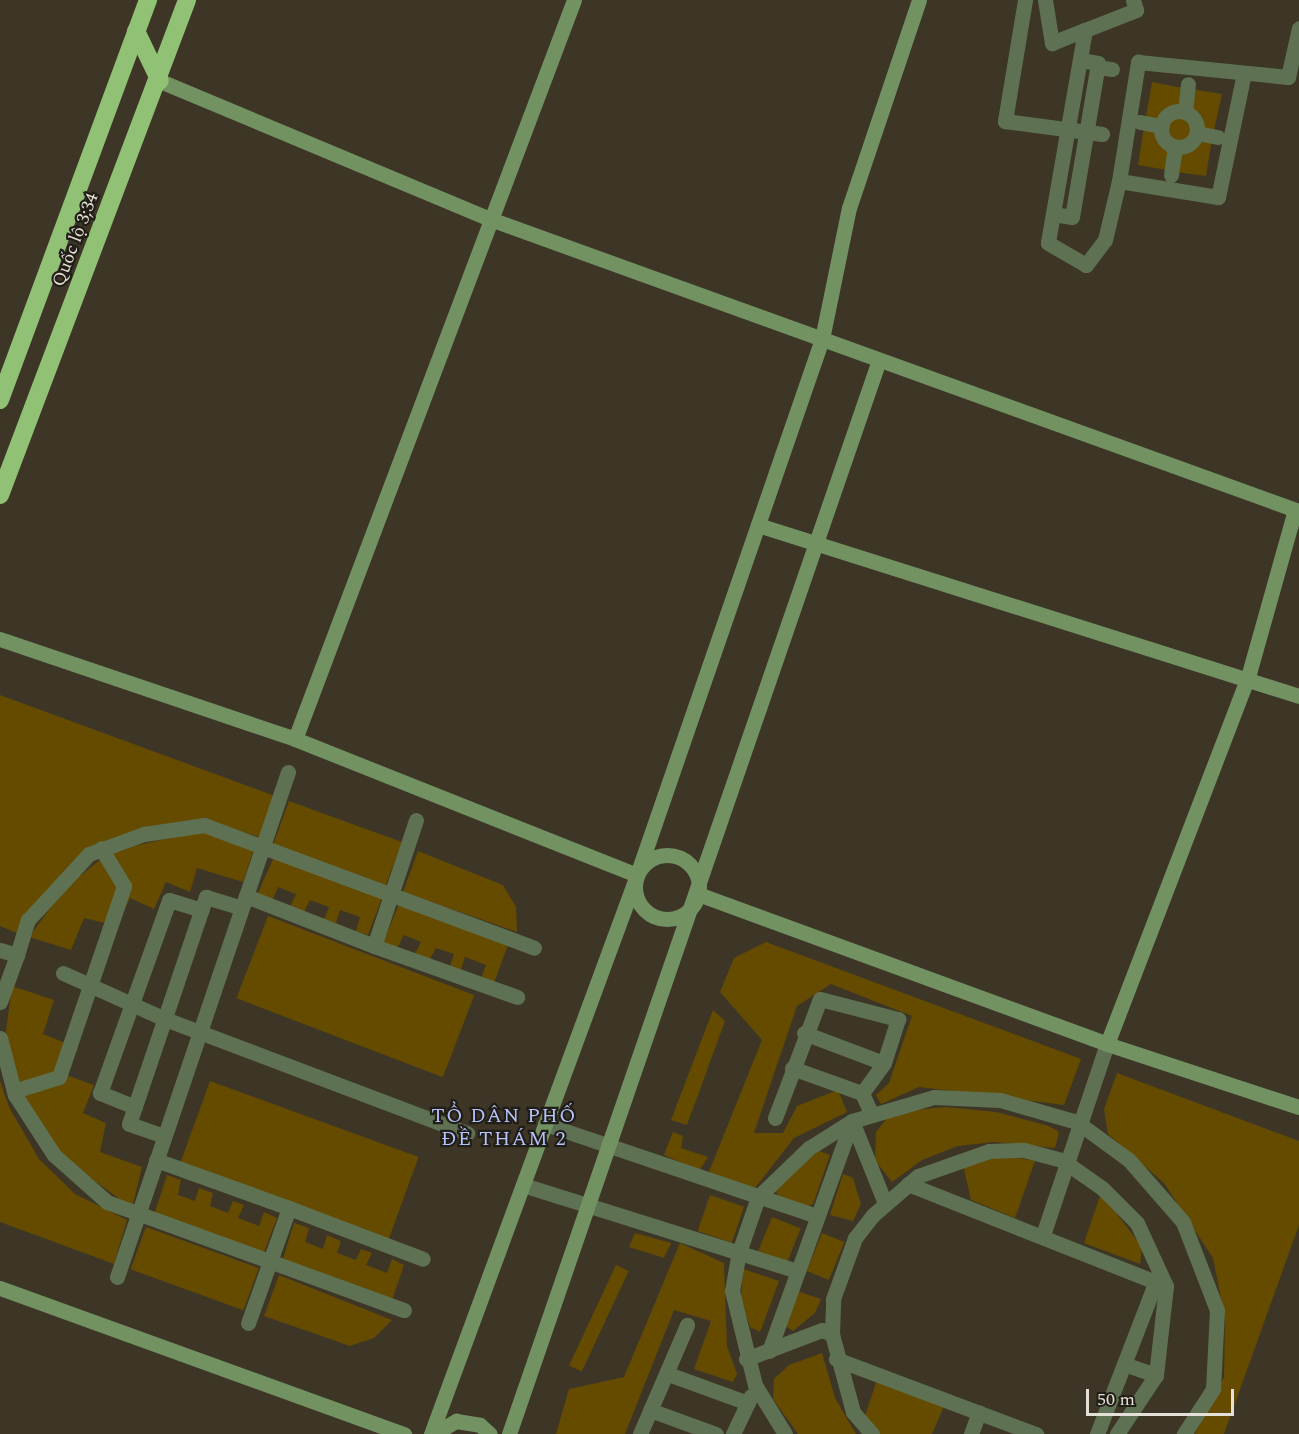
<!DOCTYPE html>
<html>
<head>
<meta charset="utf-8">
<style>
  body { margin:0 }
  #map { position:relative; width:1299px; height:1434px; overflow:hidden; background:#3d3627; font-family:Spectral,serif }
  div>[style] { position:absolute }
  .green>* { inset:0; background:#644b00; transform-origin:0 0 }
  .round { border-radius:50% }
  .street>* { height:15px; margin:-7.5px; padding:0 7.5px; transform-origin:7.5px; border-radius:7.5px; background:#5e7253 }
  .street>.ring { margin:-7.5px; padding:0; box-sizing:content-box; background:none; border:15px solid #5e7253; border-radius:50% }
  .secondary>* { height:15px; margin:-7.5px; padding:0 7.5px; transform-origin:7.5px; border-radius:7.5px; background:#729262 }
  .secondary>.ring { margin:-7.5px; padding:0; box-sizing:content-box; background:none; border:15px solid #729262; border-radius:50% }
  .highway>* { height:18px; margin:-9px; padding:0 9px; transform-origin:9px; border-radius:9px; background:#90c175 }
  span { translate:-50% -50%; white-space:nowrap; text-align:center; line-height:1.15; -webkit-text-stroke:4.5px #211e17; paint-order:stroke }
  .street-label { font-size:18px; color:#e5e0d7 }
  .neighbourhood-label { font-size:20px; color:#b6c3fb; letter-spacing:1.5px }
  .scale { position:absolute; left:1086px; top:1389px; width:148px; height:27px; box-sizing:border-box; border:3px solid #e5e0d7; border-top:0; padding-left:8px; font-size:18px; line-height:21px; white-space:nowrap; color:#e5e0d7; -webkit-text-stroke:4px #211e17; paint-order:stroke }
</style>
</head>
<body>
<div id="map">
  <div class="green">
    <div style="clip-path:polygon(1152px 82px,1183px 88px,1180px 107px,1160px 120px,1146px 117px)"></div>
    <div style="clip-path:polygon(1191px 89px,1222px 94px,1214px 130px,1200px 128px,1188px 110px)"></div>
    <div class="round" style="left:1164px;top:115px;width:28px;height:28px"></div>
    <div style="clip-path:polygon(1144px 127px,1158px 130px,1170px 149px,1167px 170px,1138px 165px)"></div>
    <div style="clip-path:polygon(1199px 138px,1212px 139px,1206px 176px,1176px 172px,1179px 153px)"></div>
    <div style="clip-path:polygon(0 695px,275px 796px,259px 837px,224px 826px,103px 844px,17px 933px,0 926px)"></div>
    <div style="left:289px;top:801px;width:120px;height:46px;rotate:20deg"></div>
    <div style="clip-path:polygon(206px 830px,255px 846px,243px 882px,197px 868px,190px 892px,166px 882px,154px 909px,130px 898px,117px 926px,84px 918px,71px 950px,29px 937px,65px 888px,111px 851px)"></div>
    <div style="clip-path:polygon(418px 851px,503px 885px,516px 907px,517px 932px,403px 892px)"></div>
    <div style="clip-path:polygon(274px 857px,382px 898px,368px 935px,356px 931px,360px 917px,340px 910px,336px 923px,324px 919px,329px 907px,310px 900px,304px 912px,290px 907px,296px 894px,278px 887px,272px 901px,257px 895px)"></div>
    <div style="clip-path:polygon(399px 904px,508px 945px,494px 983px,481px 979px,486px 965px,465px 957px,461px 970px,450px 966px,454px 954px,436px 948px,430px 959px,415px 954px,421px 942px,404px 935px,397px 948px,383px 943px)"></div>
    <div style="left:268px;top:916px;width:221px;height:88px;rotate:21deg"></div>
    <div style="clip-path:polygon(766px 942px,1081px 1059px,1064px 1105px,919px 1087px,881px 1104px,876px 1095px,889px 1083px,912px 1016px,831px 984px,797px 1006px,754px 1133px,783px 1133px,797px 1106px,838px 1090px,847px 1112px,794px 1138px,755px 1188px,709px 1172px,762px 1040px,720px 992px,734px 958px)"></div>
    <div style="clip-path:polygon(12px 986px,54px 1000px,43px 1034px,78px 1048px,66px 1075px,94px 1085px,83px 1113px,106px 1123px,100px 1152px,142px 1167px,132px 1208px,59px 1155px,32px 1118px,4px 1046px)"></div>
    <div style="clip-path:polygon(713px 1010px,725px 1021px,687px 1125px,671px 1120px)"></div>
    <div style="clip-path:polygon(1117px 1073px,1299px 1141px,1299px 1225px,1224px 1434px,1195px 1434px,1224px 1377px,1225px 1318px,1213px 1258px,1164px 1183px,1108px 1134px,1104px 1109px)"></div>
    <div style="clip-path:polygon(0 1081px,9px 1107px,39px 1159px,75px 1194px,127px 1220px,114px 1264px,0 1222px)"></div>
    <div style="left:210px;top:1081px;width:222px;height:89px;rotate:20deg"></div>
    <div style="clip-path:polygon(946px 1107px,996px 1112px,1049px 1126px,1059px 1132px,1055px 1148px,994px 1142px,958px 1146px,922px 1160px,892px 1182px,875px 1160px,876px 1132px,892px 1112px)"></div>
    <div style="clip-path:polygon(673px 1132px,683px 1136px,681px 1148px,708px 1157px,699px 1171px,664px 1155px)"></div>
    <div style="clip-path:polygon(817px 1150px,830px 1155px,813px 1204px,803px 1208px,779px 1198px,776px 1191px)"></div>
    <div style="clip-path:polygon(1002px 1155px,1035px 1161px,1015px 1218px,971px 1200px,963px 1165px)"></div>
    <div style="clip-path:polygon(843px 1174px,853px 1178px,861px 1204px,853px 1221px,830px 1215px)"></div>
    <div style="clip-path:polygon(167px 1175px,181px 1180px,178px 1195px,195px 1201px,199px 1188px,213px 1193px,210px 1206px,228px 1213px,233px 1201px,244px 1205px,238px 1218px,259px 1226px,264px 1212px,277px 1218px,263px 1255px,154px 1215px)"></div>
    <div style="clip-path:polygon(1101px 1193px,1142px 1247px,1140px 1264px,1084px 1243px)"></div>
    <div style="left:710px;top:1195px;width:36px;height:38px;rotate:19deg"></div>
    <div style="left:772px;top:1217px;width:31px;height:38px;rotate:22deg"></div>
    <div style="clip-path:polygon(294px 1223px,309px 1228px,305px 1242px,323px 1249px,327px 1235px,341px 1241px,337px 1253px,356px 1260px,361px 1249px,372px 1253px,366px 1265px,387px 1273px,392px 1259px,404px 1265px,391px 1303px,282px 1262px)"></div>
    <div style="left:146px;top:1227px;width:120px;height:45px;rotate:20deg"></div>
    <div style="clip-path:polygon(635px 1233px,671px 1243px,664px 1258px,629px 1247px)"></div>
    <div style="left:822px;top:1233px;width:24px;height:41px;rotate:22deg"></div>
    <div style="clip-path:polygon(680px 1243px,724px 1263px,727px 1346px,737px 1374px,733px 1382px,694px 1369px,711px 1321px,674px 1310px,625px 1434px,556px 1434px,569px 1389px,624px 1377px)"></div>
    <div style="left:616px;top:1265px;width:14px;height:111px;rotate:25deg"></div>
    <div style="clip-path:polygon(743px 1269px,779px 1281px,760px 1332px,750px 1327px,741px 1297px)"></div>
    <div style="clip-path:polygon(279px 1275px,392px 1320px,374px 1338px,350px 1346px,264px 1316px)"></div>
    <div style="clip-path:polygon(797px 1291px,821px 1299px,815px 1313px,793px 1331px,784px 1325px)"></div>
    <div style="clip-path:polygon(822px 1353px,835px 1398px,856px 1434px,798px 1434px,773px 1399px,774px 1379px,789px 1365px)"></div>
    <div style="clip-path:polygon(877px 1380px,944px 1406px,932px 1434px,880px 1434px,865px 1416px)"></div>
  </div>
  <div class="street">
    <div style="left:1025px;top:0;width:123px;rotate:99.4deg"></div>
    <div style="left:1005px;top:121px;width:98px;rotate:7.6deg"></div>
    <div style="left:1045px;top:0;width:44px;rotate:80.8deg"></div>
    <div style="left:1052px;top:43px;width:35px;rotate:-22deg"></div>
    <div style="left:1085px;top:30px;width:216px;rotate:99.9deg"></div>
    <div style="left:1048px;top:243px;width:44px;rotate:30.1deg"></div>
    <div style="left:1086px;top:265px;width:31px;rotate:-53deg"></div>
    <div style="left:1105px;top:240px;width:61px;rotate:-76.7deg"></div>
    <div style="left:1085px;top:30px;width:55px;rotate:-21.4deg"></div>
    <div style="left:1136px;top:10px;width:10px;rotate:-107deg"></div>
    <div style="left:1097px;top:67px;width:15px;rotate:8deg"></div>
    <div style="left:1244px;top:73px;width:127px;rotate:101.8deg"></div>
    <div style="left:1218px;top:197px;width:100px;rotate:-170.8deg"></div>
    <div style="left:1119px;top:181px;width:121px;rotate:-80.9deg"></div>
    <div style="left:1138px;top:62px;width:151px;rotate:5.7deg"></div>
    <div style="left:1288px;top:77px;width:50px;rotate:-77.3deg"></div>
    <div class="ring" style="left:1161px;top:111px;width:21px;height:21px"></div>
    <div style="left:1185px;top:112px;width:28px;rotate:-84deg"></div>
    <div style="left:1140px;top:122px;width:21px;rotate:11deg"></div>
    <div style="left:1197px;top:133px;width:21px;rotate:11deg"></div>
    <div style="left:1171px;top:175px;width:28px;rotate:-82deg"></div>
    <div style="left:1053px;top:214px;width:19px;rotate:9deg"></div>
    <div style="left:1072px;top:217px;width:156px;rotate:-80.4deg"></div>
    <div style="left:1098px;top:63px;width:18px;rotate:-171deg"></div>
    <div style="left:416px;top:820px;width:133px;rotate:108.4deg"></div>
    <div style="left:374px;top:946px;width:152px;rotate:19.6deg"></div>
    <div style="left:246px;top:896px;width:131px;rotate:-71.3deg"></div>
    <div style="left:0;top:950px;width:18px;rotate:16deg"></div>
    <div style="left:17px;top:955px;width:50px;rotate:109.9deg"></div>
    <div style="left:17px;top:955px;width:37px;rotate:-73deg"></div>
    <div style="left:28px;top:920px;width:90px;rotate:-47.3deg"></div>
    <div style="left:89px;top:854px;width:59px;rotate:-20deg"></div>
    <div style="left:144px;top:834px;width:61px;rotate:-8.5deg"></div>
    <div style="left:204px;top:825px;width:352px;rotate:20.4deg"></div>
    <div style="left:63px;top:973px;width:112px;rotate:24.3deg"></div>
    <div style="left:165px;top:1019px;width:323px;rotate:20.7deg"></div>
    <div style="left:804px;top:1033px;width:85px;rotate:20.6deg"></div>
    <div style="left:0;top:1038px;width:59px;rotate:75.3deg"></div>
    <div style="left:15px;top:1095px;width:72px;rotate:57deg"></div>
    <div style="left:54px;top:1155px;width:71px;rotate:41.6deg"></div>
    <div style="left:107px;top:1202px;width:316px;rotate:20deg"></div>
    <div style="left:792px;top:1068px;width:74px;rotate:19.7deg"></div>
    <div style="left:14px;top:1091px;width:47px;rotate:-17.3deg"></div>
    <div style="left:59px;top:1077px;width:202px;rotate:-71.2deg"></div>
    <div style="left:124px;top:886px;width:44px;rotate:-121.2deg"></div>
    <div style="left:135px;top:1107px;width:38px;rotate:-158deg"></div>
    <div style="left:100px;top:1093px;width:205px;rotate:-70.3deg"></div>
    <div style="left:169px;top:900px;width:34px;rotate:17deg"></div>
    <div style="left:775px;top:1118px;width:127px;rotate:-69.3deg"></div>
    <div style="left:820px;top:999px;width:81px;rotate:14.4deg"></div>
    <div style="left:898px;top:1019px;width:46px;rotate:107.7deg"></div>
    <div style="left:884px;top:1063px;width:37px;rotate:126deg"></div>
    <div style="left:862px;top:1093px;width:22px;rotate:66deg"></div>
    <div style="left:852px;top:1121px;width:88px;rotate:68.1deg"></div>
    <div style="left:545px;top:1124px;width:287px;rotate:18.7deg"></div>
    <div style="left:164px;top:1136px;width:37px;rotate:-161deg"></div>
    <div style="left:129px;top:1124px;width:240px;rotate:-71.3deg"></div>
    <div style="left:206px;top:897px;width:34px;rotate:17deg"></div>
    <div style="left:156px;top:1160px;width:141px;rotate:19.8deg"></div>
    <div style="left:289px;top:1208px;width:122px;rotate:109.6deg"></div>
    <div style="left:908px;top:1184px;width:277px;rotate:21.6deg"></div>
    <div style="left:523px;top:1185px;width:288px;rotate:17.4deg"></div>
    <div style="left:798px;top:1271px;width:85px;rotate:109.9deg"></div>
    <div style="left:289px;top:1208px;width:143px;rotate:20.8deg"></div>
    <div style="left:1043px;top:1235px;width:201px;rotate:-71.5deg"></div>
    <div style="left:798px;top:1271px;width:159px;rotate:-70.2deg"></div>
    <div style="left:117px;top:1277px;width:402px;rotate:-71.3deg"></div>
    <div style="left:246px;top:896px;width:137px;rotate:21.3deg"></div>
    <div style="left:746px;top:1359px;width:81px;rotate:-20.9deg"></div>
    <div style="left:822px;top:1330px;width:11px;rotate:22deg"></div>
    <div style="left:836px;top:1359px;width:214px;rotate:20.6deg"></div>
    <div style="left:1124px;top:1364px;width:34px;rotate:19deg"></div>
    <div style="left:668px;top:1374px;width:85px;rotate:19.9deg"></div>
    <div style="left:650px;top:1410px;width:70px;rotate:20deg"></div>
    <div style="left:640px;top:1434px;width:119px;rotate:-66.7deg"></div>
    <div style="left:733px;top:1434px;width:42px;rotate:-64.7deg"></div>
    <div style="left:785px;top:1434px;width:57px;rotate:-121.5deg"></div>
    <div style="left:755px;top:1385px;width:97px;rotate:-103.7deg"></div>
    <div style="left:732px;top:1291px;width:40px;rotate:-80deg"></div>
    <div style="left:739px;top:1252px;width:58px;rotate:-70.9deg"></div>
    <div style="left:758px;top:1197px;width:71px;rotate:-43.9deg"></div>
    <div style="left:809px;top:1148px;width:51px;rotate:-32.1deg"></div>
    <div style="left:852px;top:1121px;width:85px;rotate:-16.3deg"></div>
    <div style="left:934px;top:1097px;width:66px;rotate:2.6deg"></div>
    <div style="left:1000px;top:1100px;width:80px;rotate:15.9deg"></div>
    <div style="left:1077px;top:1122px;width:64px;rotate:36.2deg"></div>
    <div style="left:1129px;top:1160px;width:82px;rotate:48.9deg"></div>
    <div style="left:1183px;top:1222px;width:94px;rotate:68.9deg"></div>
    <div style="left:1217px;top:1310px;width:79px;rotate:92.9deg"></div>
    <div style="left:1213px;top:1389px;width:54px;rotate:122.8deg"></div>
    <div style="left:872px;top:1434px;width:29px;rotate:-131deg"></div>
    <div style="left:853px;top:1412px;width:81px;rotate:-105.1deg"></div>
    <div style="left:832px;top:1334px;width:35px;rotate:-88deg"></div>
    <div style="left:833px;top:1299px;width:65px;rotate:-70.2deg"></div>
    <div style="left:855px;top:1238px;width:29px;rotate:-52deg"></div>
    <div style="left:873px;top:1215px;width:60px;rotate:-40.9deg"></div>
    <div style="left:918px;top:1176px;width:75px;rotate:-19.4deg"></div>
    <div style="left:989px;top:1151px;width:35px;rotate:-2deg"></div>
    <div style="left:1024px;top:1150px;width:39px;rotate:15deg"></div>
    <div style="left:1062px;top:1160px;width:49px;rotate:35deg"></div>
    <div style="left:1102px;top:1188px;width:49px;rotate:45deg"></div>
    <div style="left:1137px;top:1223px;width:69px;rotate:65.3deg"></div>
    <div style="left:1166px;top:1286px;width:90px;rotate:96.4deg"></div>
    <div style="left:1156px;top:1375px;width:71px;rotate:123.5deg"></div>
    <div style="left:971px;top:1434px;width:23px;rotate:-70deg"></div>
    <div style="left:1097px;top:1434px;width:164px;rotate:-68.9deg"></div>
  </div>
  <div class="secondary">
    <div style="left:160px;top:81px;width:358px;rotate:22.7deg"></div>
    <div style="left:490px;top:219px;width:860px;rotate:19.85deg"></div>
    <div style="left:758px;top:525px;width:567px;rotate:17.54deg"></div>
    <div style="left:0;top:639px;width:311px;rotate:18.7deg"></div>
    <div style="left:295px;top:739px;width:368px;rotate:21.7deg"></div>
    <div style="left:295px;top:739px;width:790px;rotate:-69.32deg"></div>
    <div class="ring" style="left:635px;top:855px;width:49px;height:49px"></div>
    <div style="left:698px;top:894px;width:436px;rotate:20.1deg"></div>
    <div style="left:1107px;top:1044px;width:202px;rotate:18.2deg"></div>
    <div style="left:1107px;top:1044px;width:393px;rotate:-69deg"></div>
    <div style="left:1248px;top:677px;width:173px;rotate:-74.3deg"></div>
    <div style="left:0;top:1288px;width:430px;rotate:19.9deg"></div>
    <div style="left:431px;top:1434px;width:596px;rotate:-69.77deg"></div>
    <div style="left:637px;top:875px;width:567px;rotate:-70.96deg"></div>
    <div style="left:822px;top:339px;width:134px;rotate:-78.4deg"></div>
    <div style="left:849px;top:208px;width:219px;rotate:-71.4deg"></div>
    <div style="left:434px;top:1434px;width:26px;rotate:-31deg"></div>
    <div style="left:456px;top:1421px;width:24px;rotate:9deg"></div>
    <div style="left:480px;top:1425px;width:13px;rotate:42deg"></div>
    <div style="left:509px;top:1434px;width:1136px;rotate:-70.99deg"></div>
  </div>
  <div class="highway">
    <div style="left:136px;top:31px;width:55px;rotate:64.4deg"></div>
    <div style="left:0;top:400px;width:427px;rotate:-69.7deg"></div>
    <div style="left:0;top:495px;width:529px;rotate:-69.3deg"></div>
  </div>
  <div class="street-label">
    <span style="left:76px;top:240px;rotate:-69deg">Quốc lộ 3;34</span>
  </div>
  <div class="neighbourhood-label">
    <span style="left:504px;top:1128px">TỔ DÂN PHỐ<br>ĐỀ THÁM 2</span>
  </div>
  <div class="scale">50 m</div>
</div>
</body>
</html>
